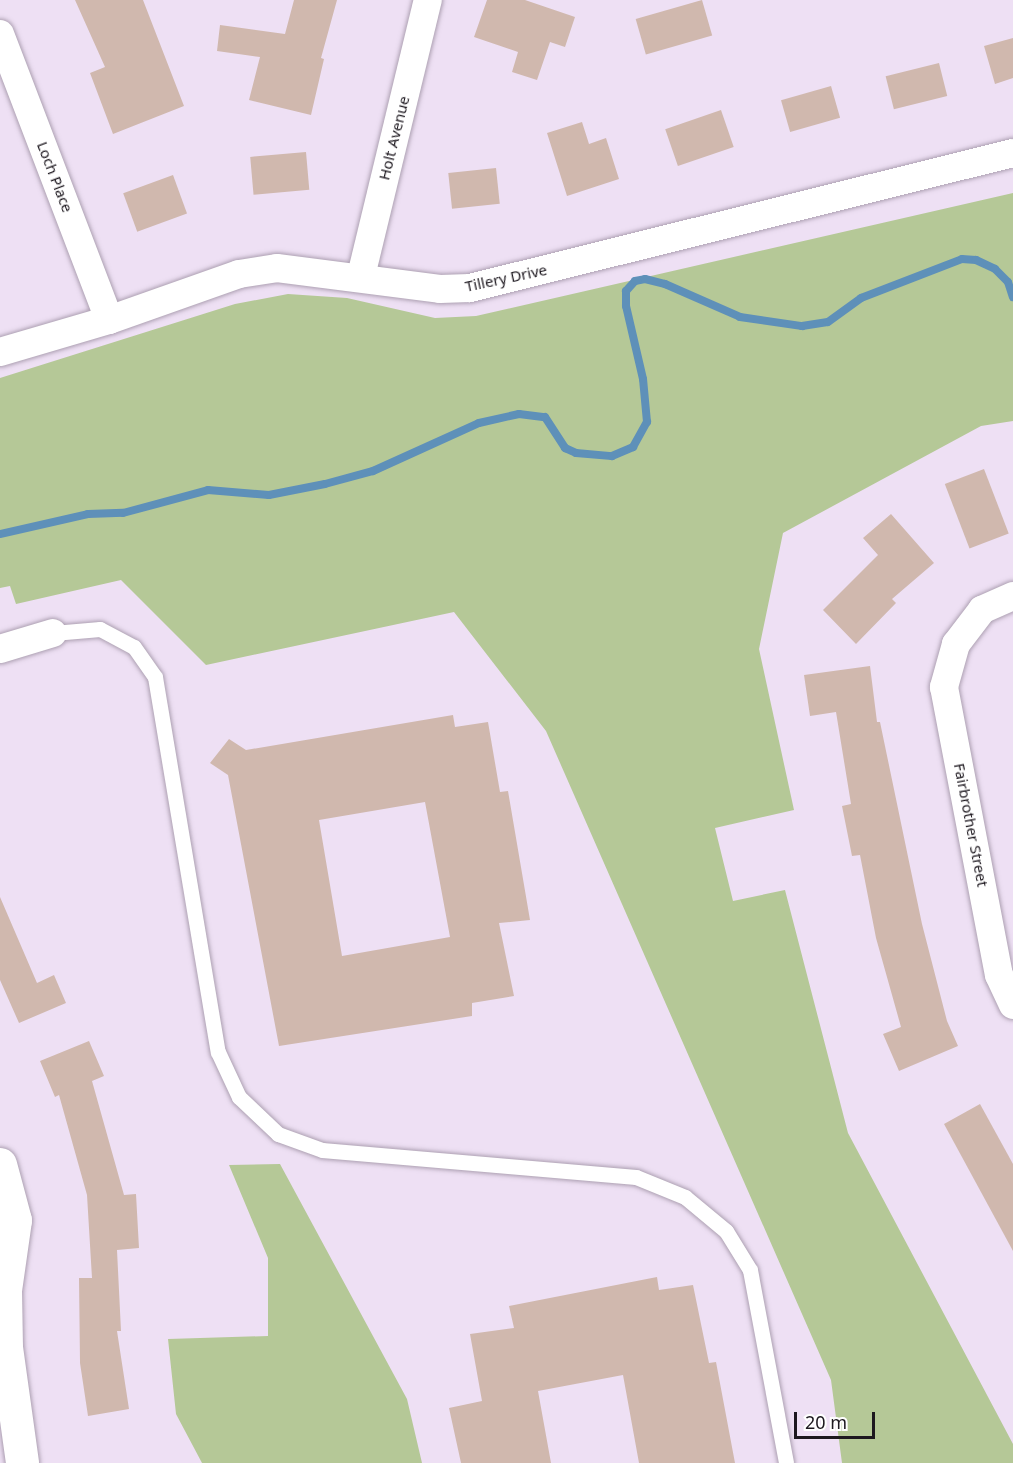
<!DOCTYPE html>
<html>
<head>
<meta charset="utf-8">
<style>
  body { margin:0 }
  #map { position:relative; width:1013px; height:1463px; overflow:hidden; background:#eee0f4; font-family:"Noto Sans",sans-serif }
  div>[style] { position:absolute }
  .green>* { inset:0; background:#b5c897 }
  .stream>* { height:8px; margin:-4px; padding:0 4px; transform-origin:4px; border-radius:4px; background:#5e90b9 }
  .building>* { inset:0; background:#d0b8ae; transform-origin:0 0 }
  .roads { filter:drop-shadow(0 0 2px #ada0b2) drop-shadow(0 0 2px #ada0b2) }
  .lane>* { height:15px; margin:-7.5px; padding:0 7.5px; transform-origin:7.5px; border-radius:7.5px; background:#fff }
  .street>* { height:28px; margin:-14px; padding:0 14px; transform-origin:14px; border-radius:14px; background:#fff }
  .secondary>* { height:33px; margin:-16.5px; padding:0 16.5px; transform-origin:16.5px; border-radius:16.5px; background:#fff }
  span { translate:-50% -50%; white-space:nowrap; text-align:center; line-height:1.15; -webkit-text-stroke:5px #fff; paint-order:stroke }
  .street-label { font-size:15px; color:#1d181f }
  .scale { position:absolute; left:794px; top:1412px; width:81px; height:27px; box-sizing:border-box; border:3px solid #1d181f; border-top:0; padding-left:8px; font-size:18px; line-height:21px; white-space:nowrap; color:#1d181f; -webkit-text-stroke:4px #fff; paint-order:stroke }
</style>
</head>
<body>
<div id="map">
  <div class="green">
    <div style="clip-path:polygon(1013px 193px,1013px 421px,981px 426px,783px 533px,759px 649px,794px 810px,715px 828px,733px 901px,785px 890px,848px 1133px,1013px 1444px,1013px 1463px,842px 1463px,831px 1380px,546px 731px,454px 612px,206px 665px,121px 580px,16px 604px,10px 586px,0 588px,0 378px,235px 304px,288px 294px,347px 298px,435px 318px,476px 316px)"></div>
    <div style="clip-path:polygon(280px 1164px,407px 1399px,422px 1463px,202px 1463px,176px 1414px,168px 1339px,268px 1336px,268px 1258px,229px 1165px)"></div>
  </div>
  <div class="stream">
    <div style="left:0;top:534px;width:90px;rotate:-12.8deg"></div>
    <div style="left:88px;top:514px;width:35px;rotate:-2deg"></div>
    <div style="left:123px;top:513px;width:88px;rotate:-15.1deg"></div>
    <div style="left:208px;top:490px;width:61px;rotate:4.7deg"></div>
    <div style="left:269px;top:495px;width:57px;rotate:-11.1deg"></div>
    <div style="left:325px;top:484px;width:50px;rotate:-15.2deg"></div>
    <div style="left:373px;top:471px;width:116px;rotate:-24.4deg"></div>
    <div style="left:479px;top:423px;width:41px;rotate:-12.7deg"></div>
    <div style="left:519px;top:414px;width:26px;rotate:7deg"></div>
    <div style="left:545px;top:417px;width:37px;rotate:57deg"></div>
    <div style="left:565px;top:448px;width:12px;rotate:24deg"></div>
    <div style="left:576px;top:453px;width:36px;rotate:5deg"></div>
    <div style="left:612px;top:456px;width:23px;rotate:-23deg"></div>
    <div style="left:633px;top:447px;width:29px;rotate:-61deg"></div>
    <div style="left:647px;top:422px;width:43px;rotate:-95.3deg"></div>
    <div style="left:643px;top:379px;width:75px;rotate:-103.1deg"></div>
    <div style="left:626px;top:306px;width:15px;rotate:-90deg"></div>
    <div style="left:626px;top:291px;width:13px;rotate:-48deg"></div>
    <div style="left:635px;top:281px;width:10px;rotate:-11deg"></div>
    <div style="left:645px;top:279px;width:21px;rotate:14deg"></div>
    <div style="left:665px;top:284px;width:82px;rotate:23.7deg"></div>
    <div style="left:740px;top:317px;width:63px;rotate:8.3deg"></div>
    <div style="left:802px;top:326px;width:26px;rotate:-9deg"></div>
    <div style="left:828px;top:322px;width:41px;rotate:-36deg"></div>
    <div style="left:861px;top:298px;width:108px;rotate:-21.1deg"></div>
    <div style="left:962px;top:259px;width:14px;rotate:4deg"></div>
    <div style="left:976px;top:260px;width:21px;rotate:25deg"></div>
    <div style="left:995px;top:269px;width:18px;rotate:45deg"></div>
    <div style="left:1008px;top:282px;width:16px;rotate:72deg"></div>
  </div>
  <div class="building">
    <div style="clip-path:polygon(75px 0,143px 0,184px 106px,113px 134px,90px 73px,105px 67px)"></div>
    <div style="clip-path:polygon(294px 0,337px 0,321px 58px,324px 59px,311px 115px,249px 100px,260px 57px,217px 51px,220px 25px,285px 34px)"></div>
    <div style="clip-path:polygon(487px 0,525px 0,575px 17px,565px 47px,550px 42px,537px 80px,512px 72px,518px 52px,474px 37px)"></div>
    <div style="left:702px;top:0;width:37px;height:69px;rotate:74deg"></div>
    <div style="clip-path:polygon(1013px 38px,1013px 78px,995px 84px,984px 46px)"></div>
    <div style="left:939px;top:63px;width:34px;height:55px;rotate:76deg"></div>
    <div style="left:831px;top:86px;width:33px;height:52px;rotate:74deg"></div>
    <div style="left:721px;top:110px;width:39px;height:59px;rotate:71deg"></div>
    <div style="clip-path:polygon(582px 122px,589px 144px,606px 138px,619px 179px,567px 196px,547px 133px)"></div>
    <div style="left:306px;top:152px;width:38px;height:56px;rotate:85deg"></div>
    <div style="left:496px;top:168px;width:36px;height:48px;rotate:84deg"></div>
    <div style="left:173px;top:175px;width:41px;height:53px;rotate:70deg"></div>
    <div style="left:984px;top:469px;width:69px;height:42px;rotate:69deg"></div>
    <div style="clip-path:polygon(891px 514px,934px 563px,892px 599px,896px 603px,856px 644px,823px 610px,878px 555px,863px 538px)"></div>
    <div style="clip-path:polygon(870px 666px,877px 722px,880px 722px,922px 924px,947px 1021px,958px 1046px,899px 1071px,883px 1034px,901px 1027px,876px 938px,860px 855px,852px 856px,842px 806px,851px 804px,836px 712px,810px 716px,804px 675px)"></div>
    <div style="clip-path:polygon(evenodd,453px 715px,455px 727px,488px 722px,500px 792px,508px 791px,530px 920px,499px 923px,514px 996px,472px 1003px,472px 1016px,279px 1046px,228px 775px,210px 763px,229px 739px,246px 750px,453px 715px,425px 802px,450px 937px,342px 956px,319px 820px,425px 802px)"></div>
    <div style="clip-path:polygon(0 897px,37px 983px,54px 975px,66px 1003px,19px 1023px,0 980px)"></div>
    <div style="clip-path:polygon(89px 1041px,104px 1076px,92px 1081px,124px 1195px,136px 1194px,139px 1248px,117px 1250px,121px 1331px,117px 1331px,129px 1409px,88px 1416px,80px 1363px,79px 1278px,92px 1278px,87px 1195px,59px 1095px,55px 1097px,40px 1061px)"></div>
    <div style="clip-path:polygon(980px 1104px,1013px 1164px,1013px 1251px,944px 1124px)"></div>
    <div style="clip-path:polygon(657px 1277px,659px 1290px,693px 1285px,709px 1363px,716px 1362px,735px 1463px,639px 1463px,623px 1375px,538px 1391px,551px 1463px,461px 1463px,449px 1408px,482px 1401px,470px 1334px,514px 1328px,509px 1306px)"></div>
  </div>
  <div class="roads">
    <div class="lane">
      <div style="left:53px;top:633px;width:47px;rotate:-4.9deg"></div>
      <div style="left:100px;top:629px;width:38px;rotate:28deg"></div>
      <div style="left:134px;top:647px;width:37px;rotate:55deg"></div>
      <div style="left:155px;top:677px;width:380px;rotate:80.5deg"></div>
      <div style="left:218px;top:1052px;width:50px;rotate:65deg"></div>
      <div style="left:239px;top:1097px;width:54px;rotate:43.5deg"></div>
      <div style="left:278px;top:1134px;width:47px;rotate:20deg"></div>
      <div style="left:322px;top:1150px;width:315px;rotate:4.9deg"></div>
      <div style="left:636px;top:1177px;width:53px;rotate:22.2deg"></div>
      <div style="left:685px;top:1197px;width:53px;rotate:39.7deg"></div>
      <div style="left:726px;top:1231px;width:46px;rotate:58.4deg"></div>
      <div style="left:750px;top:1270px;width:196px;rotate:79.4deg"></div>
    </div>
    <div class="street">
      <div style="left:0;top:34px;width:306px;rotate:69.1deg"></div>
      <div style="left:361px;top:276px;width:284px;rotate:-76.4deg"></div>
      <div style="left:0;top:352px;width:114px;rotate:-16.4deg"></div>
      <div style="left:109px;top:320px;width:138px;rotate:-19.5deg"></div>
      <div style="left:239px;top:274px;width:38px;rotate:-9deg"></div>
      <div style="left:277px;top:268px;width:164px;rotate:7.3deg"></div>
      <div style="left:440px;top:289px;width:30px;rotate:-2deg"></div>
      <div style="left:470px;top:288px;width:560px;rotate:-13.96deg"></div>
      <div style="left:1013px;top:596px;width:34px;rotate:156deg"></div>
      <div style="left:982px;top:610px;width:43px;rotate:127.4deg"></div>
      <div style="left:956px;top:644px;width:45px;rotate:105.6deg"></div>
      <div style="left:944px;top:687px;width:293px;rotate:79.2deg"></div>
      <div style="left:999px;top:975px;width:33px;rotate:65deg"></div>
      <div style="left:0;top:649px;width:55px;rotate:-16.8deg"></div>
    </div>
    <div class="secondary">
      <div style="left:0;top:1164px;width:58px;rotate:75deg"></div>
      <div style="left:15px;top:1220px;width:71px;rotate:98.1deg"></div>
      <div style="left:5px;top:1290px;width:57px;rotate:89deg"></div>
      <div style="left:6px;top:1347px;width:117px;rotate:82.1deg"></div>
    </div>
  </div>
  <div class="street-label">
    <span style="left:394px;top:138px;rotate:-76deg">Holt Avenue</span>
    <span style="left:55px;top:177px;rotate:69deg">Loch Place</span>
    <span style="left:506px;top:278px;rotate:-12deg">Tillery Drive</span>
    <span style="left:971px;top:825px;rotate:79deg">Fairbrother Street</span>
  </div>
  <div class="scale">20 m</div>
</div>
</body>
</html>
